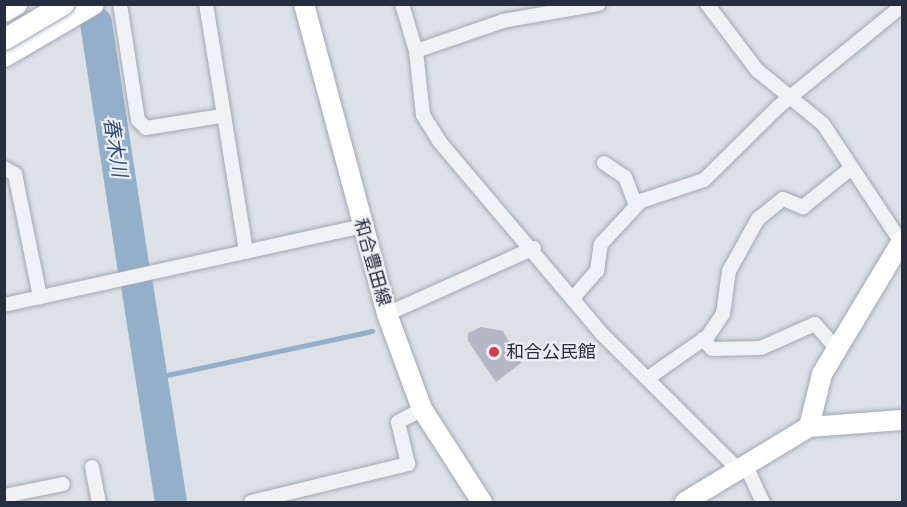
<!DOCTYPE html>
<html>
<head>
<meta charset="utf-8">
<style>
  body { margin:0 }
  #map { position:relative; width:907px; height:507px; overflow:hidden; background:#dce0e7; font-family:"Fira Sans","Noto Sans JP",sans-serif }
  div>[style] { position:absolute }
  .stream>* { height:5px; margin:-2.5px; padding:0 2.5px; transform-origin:2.5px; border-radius:2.5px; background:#94afca }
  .river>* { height:32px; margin:-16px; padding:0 16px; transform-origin:16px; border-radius:16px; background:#94afca }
  .building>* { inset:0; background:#b3b9c4 }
  .roads { filter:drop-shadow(0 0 2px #a1a7b1) drop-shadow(0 0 2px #a1a7b1) }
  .street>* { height:14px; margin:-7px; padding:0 7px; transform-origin:7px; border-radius:7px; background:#eff1f5 }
  .secondary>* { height:20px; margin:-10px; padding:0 10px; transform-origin:10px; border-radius:10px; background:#fff }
  .primary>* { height:21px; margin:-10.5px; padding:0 10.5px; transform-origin:10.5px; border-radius:10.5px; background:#fff }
  .bridges { filter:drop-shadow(0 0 2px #9aa5b3) drop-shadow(0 0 2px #9aa5b3) }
  .primary-bridge>* { height:21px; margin:-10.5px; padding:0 10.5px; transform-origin:10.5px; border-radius:10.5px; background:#fff }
  .dots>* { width:16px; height:16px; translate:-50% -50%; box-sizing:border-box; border:3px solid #ebeff5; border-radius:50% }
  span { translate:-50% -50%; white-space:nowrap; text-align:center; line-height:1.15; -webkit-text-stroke:4.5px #ebeff5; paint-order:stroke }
  .street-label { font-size:18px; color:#252e3e }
  .poi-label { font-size:18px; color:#252e3e }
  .left { translate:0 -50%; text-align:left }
  .water-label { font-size:20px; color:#2d4d74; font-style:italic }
  .frame { position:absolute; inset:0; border:6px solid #252e3e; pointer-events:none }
</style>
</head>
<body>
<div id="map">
  <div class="stream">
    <div style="left:153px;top:378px;width:224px;rotate:-12.1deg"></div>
  </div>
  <div class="river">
    <div style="left:96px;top:23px;width:250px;rotate:81.3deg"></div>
    <div style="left:137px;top:285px;width:220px;rotate:81.1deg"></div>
  </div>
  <div class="building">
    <div style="clip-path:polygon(481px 327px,503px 331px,521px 363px,496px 382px,468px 341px,468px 333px)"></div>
  </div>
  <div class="roads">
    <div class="street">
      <div style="left:120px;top:4px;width:117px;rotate:81.2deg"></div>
      <div style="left:138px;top:120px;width:11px;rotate:45deg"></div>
      <div style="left:146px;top:128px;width:77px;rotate:-9deg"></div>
      <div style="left:206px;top:4px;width:251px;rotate:80.8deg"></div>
      <div style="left:402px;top:4px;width:49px;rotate:73.4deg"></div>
      <div style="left:416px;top:51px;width:64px;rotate:83.8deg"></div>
      <div style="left:423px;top:115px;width:31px;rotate:58deg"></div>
      <div style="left:439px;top:141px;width:251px;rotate:49.8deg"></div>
      <div style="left:601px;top:333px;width:194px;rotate:44.8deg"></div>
      <div style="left:707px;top:4px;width:83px;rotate:52.9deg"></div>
      <div style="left:757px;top:70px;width:85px;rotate:39.3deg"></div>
      <div style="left:823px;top:124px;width:141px;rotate:56.5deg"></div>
      <div style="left:416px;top:51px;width:92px;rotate:-19deg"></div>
      <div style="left:503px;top:21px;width:97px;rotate:-10deg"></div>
      <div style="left:604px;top:163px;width:25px;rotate:34deg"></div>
      <div style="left:625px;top:177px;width:30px;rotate:69deg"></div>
      <div style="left:4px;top:168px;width:13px;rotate:29deg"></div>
      <div style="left:15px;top:174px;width:126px;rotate:78.5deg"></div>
      <div style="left:574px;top:297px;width:35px;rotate:-49deg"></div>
      <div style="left:597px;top:271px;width:27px;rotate:-82deg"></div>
      <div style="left:601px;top:244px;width:59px;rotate:-47.1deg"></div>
      <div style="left:641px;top:201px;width:66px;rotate:-18.4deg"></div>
      <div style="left:704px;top:180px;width:104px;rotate:-44.6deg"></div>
      <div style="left:778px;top:107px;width:160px;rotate:-39.2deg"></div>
      <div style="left:4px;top:305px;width:367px;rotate:-12.4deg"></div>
      <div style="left:387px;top:314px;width:161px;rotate:-24.2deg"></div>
      <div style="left:703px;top:339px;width:13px;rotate:48deg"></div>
      <div style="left:712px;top:349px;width:49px;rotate:-1.2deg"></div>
      <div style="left:761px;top:348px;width:59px;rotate:-24deg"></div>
      <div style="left:815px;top:324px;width:33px;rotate:49deg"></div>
      <div style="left:648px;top:378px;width:73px;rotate:-35deg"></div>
      <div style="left:708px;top:336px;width:27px;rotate:-56deg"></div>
      <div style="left:723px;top:314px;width:43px;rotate:-82.1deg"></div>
      <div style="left:729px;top:271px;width:60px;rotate:-60.9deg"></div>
      <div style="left:758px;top:219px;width:32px;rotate:-39deg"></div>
      <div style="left:783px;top:199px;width:22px;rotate:22deg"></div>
      <div style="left:803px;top:207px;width:60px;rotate:-39deg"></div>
      <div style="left:746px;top:466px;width:40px;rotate:65deg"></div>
      <div style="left:92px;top:467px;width:36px;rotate:79deg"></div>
      <div style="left:4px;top:496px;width:60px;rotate:-11.5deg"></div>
      <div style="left:251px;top:502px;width:162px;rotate:-13.6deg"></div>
      <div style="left:408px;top:464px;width:43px;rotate:-103.4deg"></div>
      <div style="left:398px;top:422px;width:27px;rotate:-28deg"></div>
    </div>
    <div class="secondary">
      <div style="left:304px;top:4px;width:321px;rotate:75deg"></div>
      <div style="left:387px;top:314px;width:101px;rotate:69.8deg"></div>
      <div style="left:422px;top:409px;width:111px;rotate:57.2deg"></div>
      <div style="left:809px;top:427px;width:55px;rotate:-76.2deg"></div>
      <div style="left:822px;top:374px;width:155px;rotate:-59deg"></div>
      <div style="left:685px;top:502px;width:145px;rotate:-31.2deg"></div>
      <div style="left:809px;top:427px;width:93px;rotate:-4.3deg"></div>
    </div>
    <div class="primary">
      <div style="left:4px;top:11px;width:14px;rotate:-30deg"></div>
      <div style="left:4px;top:56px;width:103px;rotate:-30.3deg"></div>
    </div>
  </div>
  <div class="bridges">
    <div class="primary-bridge">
      <div style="left:4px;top:39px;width:69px;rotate:-30.7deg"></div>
    </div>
  </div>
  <div class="dots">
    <div style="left:494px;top:352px;background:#d53751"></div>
  </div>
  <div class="street-label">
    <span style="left:372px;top:262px;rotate:74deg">和合豊田線</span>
  </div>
  <div class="poi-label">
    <span class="left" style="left:506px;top:352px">和合公民館</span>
  </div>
  <div class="water-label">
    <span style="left:115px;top:147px;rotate:81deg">春木川</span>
  </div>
  <div class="frame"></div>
</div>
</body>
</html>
